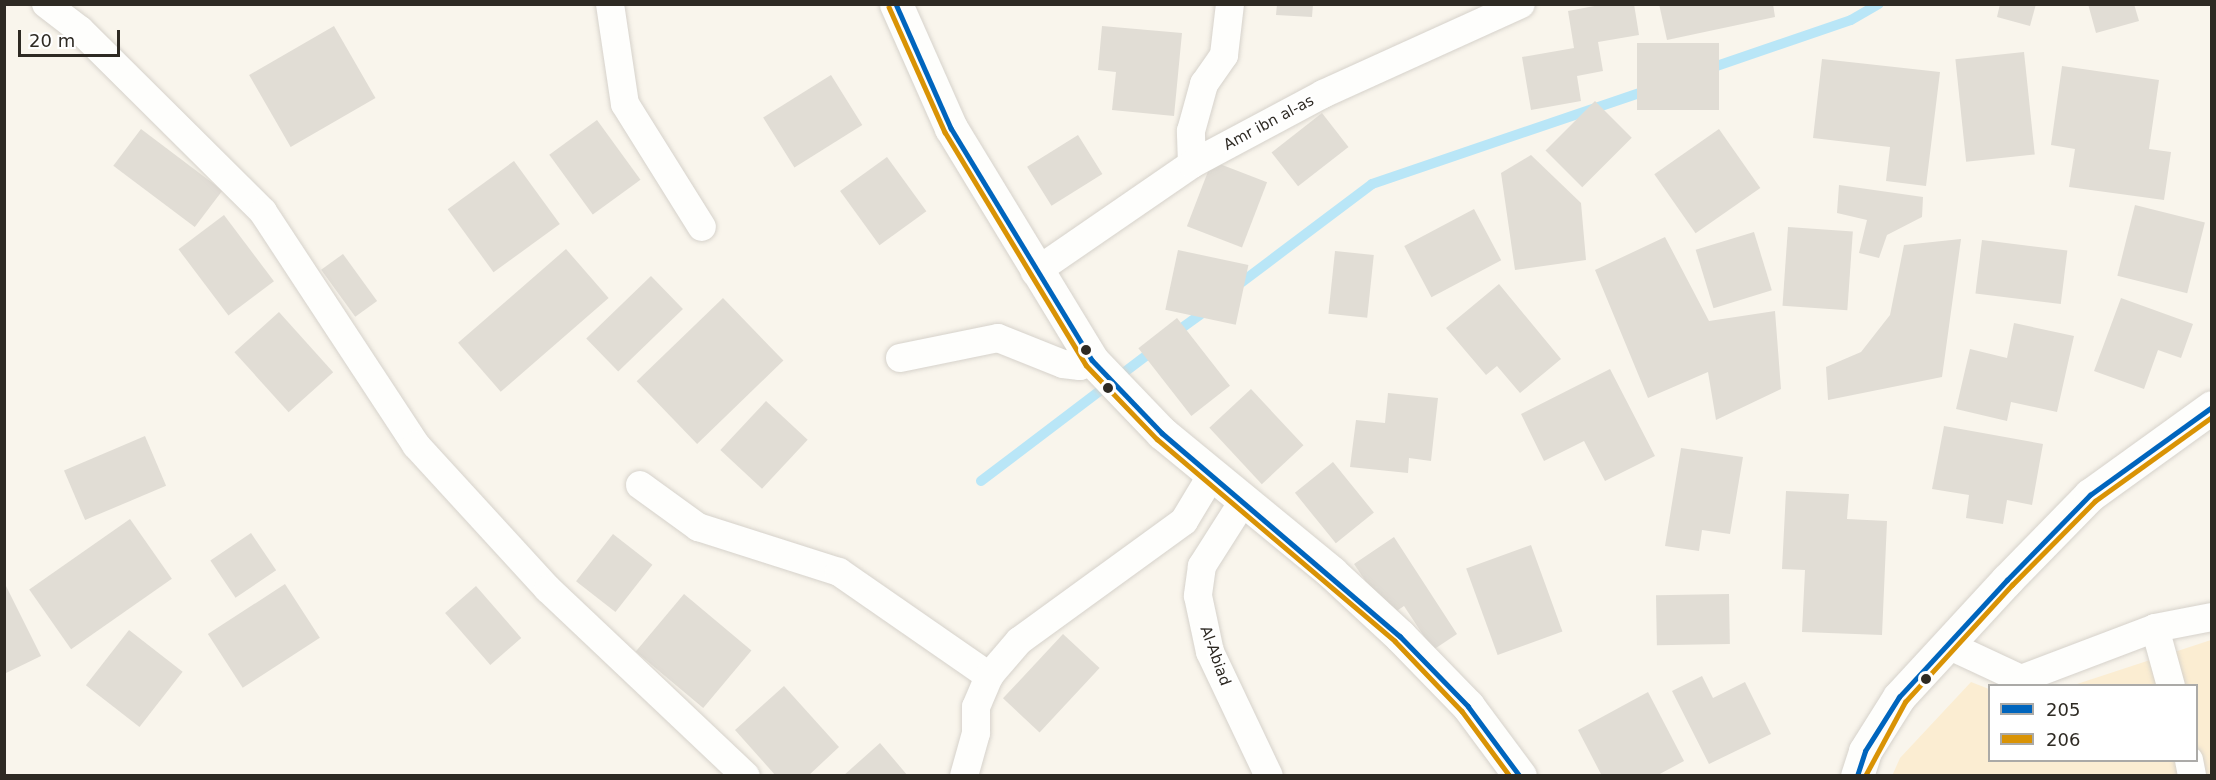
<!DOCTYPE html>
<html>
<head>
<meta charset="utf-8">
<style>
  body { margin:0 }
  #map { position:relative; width:2216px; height:780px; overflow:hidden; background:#f9f5ec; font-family:"DejaVu Sans",sans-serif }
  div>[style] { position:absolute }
  .green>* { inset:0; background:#fbedd2 }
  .stream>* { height:10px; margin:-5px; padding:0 5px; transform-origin:5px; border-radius:5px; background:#b9e6f7 }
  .building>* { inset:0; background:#e1ddd5; transform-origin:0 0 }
  .roads { filter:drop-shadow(0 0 2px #d6d2cb) drop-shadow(0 0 2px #d6d2cb) }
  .minor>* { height:28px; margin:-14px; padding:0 14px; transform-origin:14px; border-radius:14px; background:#fefefc }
  .tertiary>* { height:33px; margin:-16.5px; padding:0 16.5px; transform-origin:16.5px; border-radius:16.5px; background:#fefefc }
  .secondary>* { height:33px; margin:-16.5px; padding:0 16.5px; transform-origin:16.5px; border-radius:16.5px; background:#fefefc }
  .bus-1>* { height:4.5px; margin:-2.25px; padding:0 2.25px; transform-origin:2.25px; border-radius:2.25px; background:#0065bd }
  .bus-2>* { height:4.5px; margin:-2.25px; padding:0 2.25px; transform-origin:2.25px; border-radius:2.25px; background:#d99305 }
  .dots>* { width:16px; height:16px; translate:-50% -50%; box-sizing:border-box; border:3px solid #fff; border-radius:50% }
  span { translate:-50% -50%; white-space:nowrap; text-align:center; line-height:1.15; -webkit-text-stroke:4.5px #fff; paint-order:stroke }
  .street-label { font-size:15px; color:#2e2a23 }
  .frame { position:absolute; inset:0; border:6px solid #2e2a23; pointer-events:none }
  .legend { position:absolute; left:1988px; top:684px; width:210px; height:78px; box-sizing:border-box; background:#fff; border:2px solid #abaaa7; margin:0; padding:8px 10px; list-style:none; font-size:18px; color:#2e2a23 }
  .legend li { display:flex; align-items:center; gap:12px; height:30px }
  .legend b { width:30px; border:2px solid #abaaa7 }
  .scale { position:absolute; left:18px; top:30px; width:102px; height:27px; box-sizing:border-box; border:3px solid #2e2a23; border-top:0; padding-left:8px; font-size:18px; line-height:21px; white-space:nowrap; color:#2e2a23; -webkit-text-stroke:4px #fff; paint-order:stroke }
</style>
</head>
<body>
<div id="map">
  <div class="green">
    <div style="clip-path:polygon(2211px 640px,2211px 775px,1892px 776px,1900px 758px,1971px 682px,1989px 689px,1990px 760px,2196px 760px,2196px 686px,2074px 685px)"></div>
  </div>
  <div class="stream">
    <div style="left:1705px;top:70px;width:154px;rotate:-18.9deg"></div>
    <div style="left:1851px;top:20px;width:32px;rotate:-30deg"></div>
    <div style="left:1234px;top:288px;width:173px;rotate:-37deg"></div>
    <div style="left:1372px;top:184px;width:295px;rotate:-18.8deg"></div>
    <div style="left:1172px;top:335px;width:44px;rotate:-35.8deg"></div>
    <div style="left:981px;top:481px;width:218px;rotate:-37.2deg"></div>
  </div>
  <div class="building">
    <div style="clip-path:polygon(1277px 4px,1313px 4px,1312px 17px,1276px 15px)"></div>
    <div style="clip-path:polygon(1605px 4px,1634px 4px,1639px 35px,1598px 42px,1603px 71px,1577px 76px,1581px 101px,1531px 110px,1522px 57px,1574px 48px,1568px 11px)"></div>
    <div style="clip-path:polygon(1659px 4px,1773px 4px,1775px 17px,1667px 40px)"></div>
    <div style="clip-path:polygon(2000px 4px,2036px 4px,2030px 26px,1997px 17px)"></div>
    <div style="clip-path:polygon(2088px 4px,2134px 4px,2139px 21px,2096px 33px)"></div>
    <div style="left:334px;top:26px;width:83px;height:98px;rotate:60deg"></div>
    <div style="clip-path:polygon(1102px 26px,1182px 33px,1174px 116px,1112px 110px,1116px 72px,1098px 70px)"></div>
    <div style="left:1719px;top:43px;width:67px;height:82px;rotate:90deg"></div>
    <div style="left:2024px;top:52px;width:103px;height:69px;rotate:84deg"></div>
    <div style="clip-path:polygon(1822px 59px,1940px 72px,1926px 186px,1886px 181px,1890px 147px,1813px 138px)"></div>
    <div style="clip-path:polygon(2062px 66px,2159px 80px,2149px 149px,2171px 152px,2164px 200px,2069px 187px,2075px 149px,2051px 145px)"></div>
    <div style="left:831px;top:75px;width:59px;height:80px;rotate:58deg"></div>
    <div style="left:1595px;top:101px;width:52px;height:70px;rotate:45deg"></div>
    <div style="left:1322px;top:113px;width:43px;height:64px;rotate:52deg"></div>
    <div style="left:597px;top:120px;width:74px;height:59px;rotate:54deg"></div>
    <div style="left:141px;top:129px;width:102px;height:46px;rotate:37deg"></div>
    <div style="left:1719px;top:129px;width:72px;height:79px;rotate:55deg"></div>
    <div style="left:1078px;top:135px;width:46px;height:60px;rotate:58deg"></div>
    <div style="clip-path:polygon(1531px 155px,1581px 203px,1586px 260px,1515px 270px,1501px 173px)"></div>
    <div style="left:887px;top:157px;width:67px;height:58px;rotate:54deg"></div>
    <div style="left:514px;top:161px;width:78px;height:82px;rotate:54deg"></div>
    <div style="left:1212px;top:161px;width:59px;height:70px;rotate:21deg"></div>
    <div style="clip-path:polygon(1839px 185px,1923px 197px,1922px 217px,1887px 235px,1879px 258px,1859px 253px,1867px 220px,1837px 213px)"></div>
    <div style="left:2135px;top:205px;width:72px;height:73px;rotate:14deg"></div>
    <div style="left:1474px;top:209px;width:58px;height:79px;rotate:62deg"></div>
    <div style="left:224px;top:215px;width:83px;height:57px;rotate:53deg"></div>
    <div style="left:1788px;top:227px;width:65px;height:79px;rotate:4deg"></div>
    <div style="left:1754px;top:232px;width:61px;height:61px;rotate:73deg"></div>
    <div style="clip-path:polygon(1665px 237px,1709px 321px,1775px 311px,1781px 389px,1716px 420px,1708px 372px,1648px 398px,1595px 270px)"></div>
    <div style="clip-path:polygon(1961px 239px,1942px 377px,1828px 400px,1826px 367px,1861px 352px,1890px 315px,1904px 245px)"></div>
    <div style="left:1982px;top:240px;width:86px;height:54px;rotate:7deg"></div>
    <div style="left:566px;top:249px;width:65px;height:143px;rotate:49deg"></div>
    <div style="left:1178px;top:250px;width:72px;height:61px;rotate:12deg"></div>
    <div style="left:1335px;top:251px;width:39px;height:63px;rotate:6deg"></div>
    <div style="left:343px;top:254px;width:58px;height:27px;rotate:54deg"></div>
    <div style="left:651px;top:276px;width:46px;height:90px;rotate:46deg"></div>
    <div style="clip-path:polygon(1499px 284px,1561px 359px,1520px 393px,1497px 366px,1486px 375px,1446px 328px)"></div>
    <div style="left:723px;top:298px;width:87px;height:120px;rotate:46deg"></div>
    <div style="clip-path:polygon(2121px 298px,2193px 324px,2181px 358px,2158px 350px,2144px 389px,2094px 371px)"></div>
    <div style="left:279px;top:312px;width:81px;height:60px;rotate:48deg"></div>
    <div style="left:1177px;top:318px;width:86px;height:49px;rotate:52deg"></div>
    <div style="clip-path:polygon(2014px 323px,2074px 336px,2057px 412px,2011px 402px,2007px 421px,1956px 409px,1970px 349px,2007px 358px)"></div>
    <div style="clip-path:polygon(1610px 369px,1655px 456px,1605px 481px,1584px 441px,1544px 461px,1521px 414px)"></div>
    <div style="left:1251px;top:389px;width:77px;height:57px;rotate:47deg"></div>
    <div style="clip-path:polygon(1388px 393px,1438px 398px,1431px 461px,1409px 458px,1408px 473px,1350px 467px,1356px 420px,1385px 423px)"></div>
    <div style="left:766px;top:401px;width:57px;height:67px;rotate:43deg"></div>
    <div style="clip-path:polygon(1944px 426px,2043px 444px,2032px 505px,2007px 500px,2003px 524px,1966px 518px,1969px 495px,1932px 489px)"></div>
    <div style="left:145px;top:436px;width:54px;height:88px;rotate:67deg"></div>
    <div style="clip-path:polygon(1681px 448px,1743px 457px,1730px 534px,1702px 530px,1699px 551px,1665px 546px)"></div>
    <div style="left:1333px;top:462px;width:65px;height:49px;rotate:51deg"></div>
    <div style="clip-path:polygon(1786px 491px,1849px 494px,1847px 519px,1887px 521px,1882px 635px,1802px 632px,1805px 570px,1782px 569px)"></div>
    <div style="left:130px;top:519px;width:73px;height:123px;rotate:55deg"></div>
    <div style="left:251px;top:533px;width:45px;height:49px;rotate:56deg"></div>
    <div style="left:613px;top:534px;width:50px;height:60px;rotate:38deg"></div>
    <div style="clip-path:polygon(1394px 537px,1457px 634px,1433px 650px,1404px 606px,1389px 616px,1354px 564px)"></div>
    <div style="left:1531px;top:545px;width:92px;height:69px;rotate:70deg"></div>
    <div style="clip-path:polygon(4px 582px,41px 656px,4px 674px)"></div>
    <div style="left:285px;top:584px;width:64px;height:92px;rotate:57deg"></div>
    <div style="left:476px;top:586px;width:69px;height:41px;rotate:49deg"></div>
    <div style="left:684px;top:594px;width:88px;height:75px;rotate:40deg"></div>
    <div style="left:1729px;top:594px;width:50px;height:73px;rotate:89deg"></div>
    <div style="left:129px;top:630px;width:68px;height:70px;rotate:38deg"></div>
    <div style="left:1063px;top:634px;width:50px;height:88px;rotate:43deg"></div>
    <div style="clip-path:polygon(1702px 676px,1713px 698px,1745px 682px,1771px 734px,1709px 764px,1672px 691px)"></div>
    <div style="clip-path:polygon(784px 686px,839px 747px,808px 776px,776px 776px,735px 730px)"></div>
    <div style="clip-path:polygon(1648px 692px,1684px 761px,1656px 776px,1602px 776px,1578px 730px)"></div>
    <div style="clip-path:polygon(880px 743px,908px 776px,843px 776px)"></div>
  </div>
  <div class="roads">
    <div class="minor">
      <div style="left:46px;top:4px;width:43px;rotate:37.4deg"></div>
      <div style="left:80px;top:30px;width:258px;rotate:44.8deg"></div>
      <div style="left:263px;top:212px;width:279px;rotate:56.7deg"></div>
      <div style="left:416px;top:445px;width:195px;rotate:47.5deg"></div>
      <div style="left:548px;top:589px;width:272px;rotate:43.4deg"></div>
      <div style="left:610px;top:4px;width:101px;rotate:81.5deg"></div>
      <div style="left:625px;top:104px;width:145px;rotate:58deg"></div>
      <div style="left:1192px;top:164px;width:33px;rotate:-92deg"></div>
      <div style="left:1191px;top:131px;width:49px;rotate:-74.5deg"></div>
      <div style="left:1204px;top:84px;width:35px;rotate:-55deg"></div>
      <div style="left:1224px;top:55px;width:51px;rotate:-83.3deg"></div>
      <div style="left:1035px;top:272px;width:191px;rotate:-34.5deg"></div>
      <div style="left:1192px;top:164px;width:149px;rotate:-28.1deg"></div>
      <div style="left:1323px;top:94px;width:217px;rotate:-24.4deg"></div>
      <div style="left:900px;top:358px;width:100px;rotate:-11.5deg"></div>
      <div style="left:998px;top:338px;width:70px;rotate:21.8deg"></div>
      <div style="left:1063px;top:364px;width:17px;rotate:7deg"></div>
      <div style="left:1080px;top:366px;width:13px;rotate:-27deg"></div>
      <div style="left:640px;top:485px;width:72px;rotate:35.9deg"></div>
      <div style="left:698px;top:527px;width:148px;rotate:17.7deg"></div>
      <div style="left:839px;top:572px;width:183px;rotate:34.7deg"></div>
      <div style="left:1242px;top:503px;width:75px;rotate:122.4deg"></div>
      <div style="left:1202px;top:566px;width:30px;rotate:98deg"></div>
      <div style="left:1198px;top:596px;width:57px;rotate:77.9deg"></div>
      <div style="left:1210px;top:652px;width:137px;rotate:64.6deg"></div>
      <div style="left:2155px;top:628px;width:60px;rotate:74.6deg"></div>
      <div style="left:1948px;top:645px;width:81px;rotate:25deg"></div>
      <div style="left:2021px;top:679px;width:143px;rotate:-20.8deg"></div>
      <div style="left:2155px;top:628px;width:58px;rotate:-10.9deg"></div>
      <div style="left:2189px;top:760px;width:16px;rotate:79deg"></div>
      <div style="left:964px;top:776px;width:45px;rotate:-74.4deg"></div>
      <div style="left:976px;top:733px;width:26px;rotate:-90deg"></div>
      <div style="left:976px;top:707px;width:34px;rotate:-67deg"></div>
      <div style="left:989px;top:676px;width:46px;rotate:-49.4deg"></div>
      <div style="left:1019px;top:641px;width:204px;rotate:-36deg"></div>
      <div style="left:1184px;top:521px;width:52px;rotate:-59deg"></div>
    </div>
    <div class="tertiary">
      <div style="left:1857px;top:776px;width:26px;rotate:-72deg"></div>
      <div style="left:1865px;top:751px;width:64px;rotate:-57.8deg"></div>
      <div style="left:1899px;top:697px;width:159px;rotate:-47.3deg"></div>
      <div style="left:2007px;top:580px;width:119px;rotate:-45.7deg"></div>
      <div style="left:2090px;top:495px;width:150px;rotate:-35.8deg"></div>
    </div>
    <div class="secondary">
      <div style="left:896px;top:4px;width:136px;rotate:66.1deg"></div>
      <div style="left:951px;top:128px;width:271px;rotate:58.7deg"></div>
      <div style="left:1092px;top:360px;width:101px;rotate:46.2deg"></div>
      <div style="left:1162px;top:433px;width:219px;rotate:39.4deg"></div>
      <div style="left:1331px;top:572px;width:94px;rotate:42.8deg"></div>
      <div style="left:1400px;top:636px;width:98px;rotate:45.8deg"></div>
      <div style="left:1468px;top:706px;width:87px;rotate:53.4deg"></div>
    </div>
  </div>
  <div class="bus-1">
    <div style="left:896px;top:4px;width:136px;rotate:66.1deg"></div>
    <div style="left:951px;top:128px;width:271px;rotate:58.7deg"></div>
    <div style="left:1092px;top:360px;width:101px;rotate:46.2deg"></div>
    <div style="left:1162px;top:433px;width:313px;rotate:40.5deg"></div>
    <div style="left:1400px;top:636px;width:98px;rotate:45.8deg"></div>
    <div style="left:1468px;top:706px;width:87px;rotate:53.4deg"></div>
    <div style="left:1857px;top:776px;width:26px;rotate:-72deg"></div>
    <div style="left:1865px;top:751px;width:64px;rotate:-57.8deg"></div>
    <div style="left:1899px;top:697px;width:159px;rotate:-47.3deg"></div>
    <div style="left:2007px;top:580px;width:119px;rotate:-45.7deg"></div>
    <div style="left:2090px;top:495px;width:150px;rotate:-35.8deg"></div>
  </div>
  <div class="bus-2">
    <div style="left:889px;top:7px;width:137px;rotate:65.9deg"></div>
    <div style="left:945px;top:132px;width:272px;rotate:58.8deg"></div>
    <div style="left:1086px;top:365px;width:103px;rotate:46.2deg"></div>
    <div style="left:1157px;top:439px;width:312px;rotate:40.3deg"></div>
    <div style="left:1395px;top:641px;width:97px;rotate:46.3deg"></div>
    <div style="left:1462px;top:711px;width:81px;rotate:53.6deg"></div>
    <div style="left:1865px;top:776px;width:84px;rotate:-61.6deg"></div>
    <div style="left:1905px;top:702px;width:159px;rotate:-47.6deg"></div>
    <div style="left:2012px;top:585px;width:118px;rotate:-45.3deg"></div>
    <div style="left:2095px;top:501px;width:144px;rotate:-35.7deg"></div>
  </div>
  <div class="dots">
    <div style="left:1086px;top:350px;background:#2e2a23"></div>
    <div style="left:1108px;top:388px;background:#2e2a23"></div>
    <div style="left:1926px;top:679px;background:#2e2a23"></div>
  </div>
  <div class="street-label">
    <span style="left:1269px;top:123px;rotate:-28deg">Amr ibn al-as</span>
    <span style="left:1215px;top:656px;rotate:70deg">Al-Abiad</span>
  </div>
  <div class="frame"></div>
  <ul class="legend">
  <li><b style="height:8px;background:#0065bd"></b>205</li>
  <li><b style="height:8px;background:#d99305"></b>206</li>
  </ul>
  <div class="scale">20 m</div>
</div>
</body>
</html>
